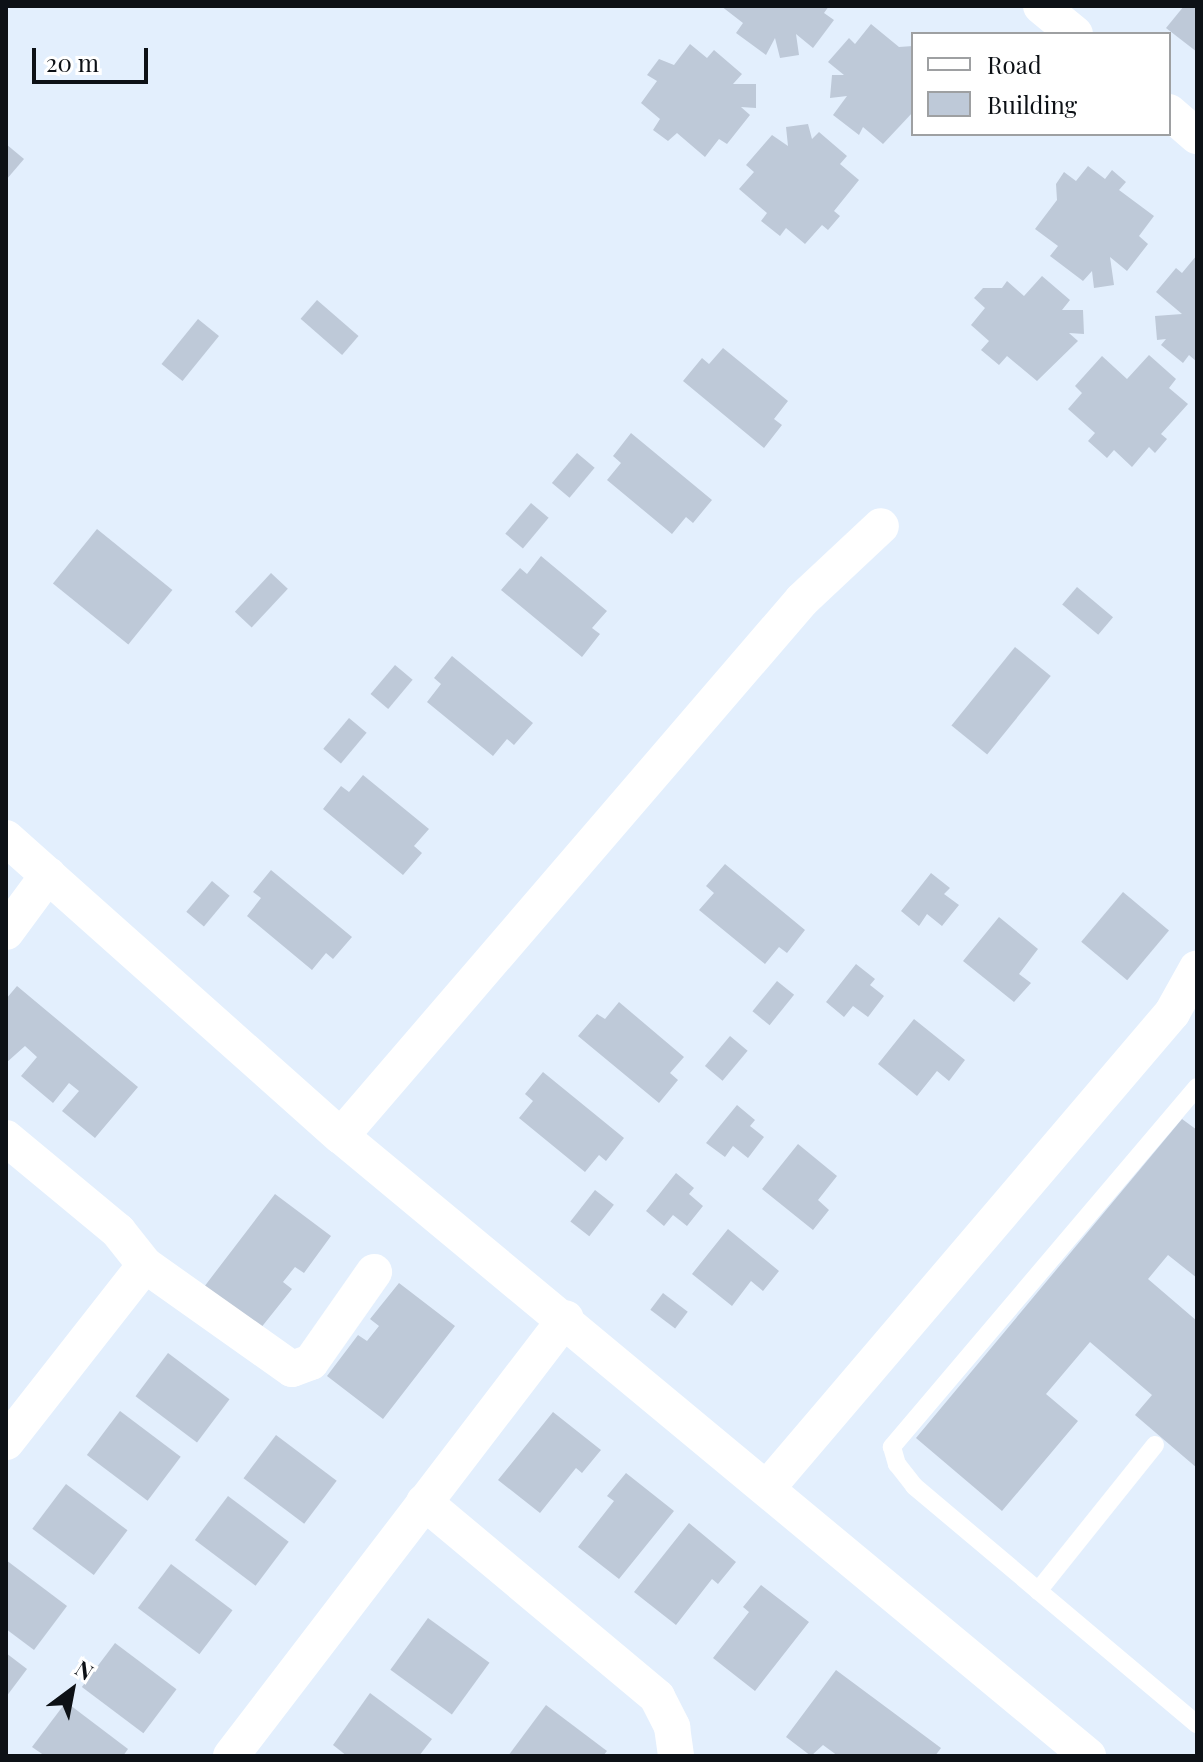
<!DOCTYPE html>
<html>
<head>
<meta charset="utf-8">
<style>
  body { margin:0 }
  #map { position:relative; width:1203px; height:1762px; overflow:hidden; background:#e3effd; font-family:"Playfair Display",serif }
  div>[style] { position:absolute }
  .building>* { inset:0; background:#bec9d8; transform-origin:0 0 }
  .lane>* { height:18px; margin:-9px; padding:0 9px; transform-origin:9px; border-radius:9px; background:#fff }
  .street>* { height:36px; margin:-18px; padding:0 18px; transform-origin:18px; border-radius:18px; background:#fff }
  span { translate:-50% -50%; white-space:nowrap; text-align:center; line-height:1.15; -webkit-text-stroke:7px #fff; paint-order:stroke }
  .frame { position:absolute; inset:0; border:8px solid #0d1116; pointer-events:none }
  .legend { position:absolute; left:911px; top:32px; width:260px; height:104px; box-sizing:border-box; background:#fff; border:2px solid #9ea0a2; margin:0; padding:10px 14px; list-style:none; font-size:24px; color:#0d1116 }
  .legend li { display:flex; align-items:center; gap:16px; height:40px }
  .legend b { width:40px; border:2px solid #9ea0a2 }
  .north { position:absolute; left:32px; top:1650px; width:80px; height:80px; -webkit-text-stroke:6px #fff; paint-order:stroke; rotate:32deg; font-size:22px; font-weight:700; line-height:32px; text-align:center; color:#0d1116 }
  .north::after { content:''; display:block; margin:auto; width:28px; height:36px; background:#0d1116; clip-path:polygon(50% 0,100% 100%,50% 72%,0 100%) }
  .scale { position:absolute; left:32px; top:48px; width:116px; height:36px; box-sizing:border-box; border:4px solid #0d1116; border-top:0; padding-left:10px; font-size:24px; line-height:28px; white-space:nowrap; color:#0d1116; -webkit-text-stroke:6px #fff; paint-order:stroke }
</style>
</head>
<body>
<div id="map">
  <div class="building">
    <div style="clip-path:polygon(721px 6px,829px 6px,824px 13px,834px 20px,813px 48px,796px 34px,799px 55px,780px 58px,775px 38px,766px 55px,736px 33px,743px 23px)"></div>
    <div style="clip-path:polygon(1184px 6px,1197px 6px,1197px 52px,1166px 28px)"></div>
    <div style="clip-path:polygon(871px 24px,899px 47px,913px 46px,913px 112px,883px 144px,863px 127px,859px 135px,833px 115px,847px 96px,830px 98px,832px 75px,844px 75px,828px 62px,849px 38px,855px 44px)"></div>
    <div style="clip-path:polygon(690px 44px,707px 58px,714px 50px,742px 74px,733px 84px,756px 84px,756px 108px,741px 107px,750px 115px,727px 144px,719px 139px,705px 157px,677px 133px,668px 141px,653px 130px,660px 119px,641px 103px,657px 81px,647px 75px,659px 59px,674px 65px)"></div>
    <div style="clip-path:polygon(808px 124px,812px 139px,819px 132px,847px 156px,840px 164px,859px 180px,834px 211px,840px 216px,828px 230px,822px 225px,805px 244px,786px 228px,780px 236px,761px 221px,767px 213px,739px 189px,754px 172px,746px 165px,772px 135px,788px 146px,786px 127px)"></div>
    <div style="clip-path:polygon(6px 144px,24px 159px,6px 180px)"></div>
    <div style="clip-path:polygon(1088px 166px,1105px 179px,1112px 170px,1126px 182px,1119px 190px,1154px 216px,1139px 236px,1148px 244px,1127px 271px,1110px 257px,1114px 285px,1094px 288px,1092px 271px,1083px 281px,1050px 256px,1058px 246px,1035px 229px,1057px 200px,1056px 184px,1064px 172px,1076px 181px)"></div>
    <div style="clip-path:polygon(1197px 255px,1197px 362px,1189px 355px,1183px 363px,1161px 345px,1166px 339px,1157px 340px,1155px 316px,1182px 314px,1156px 292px,1176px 268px,1182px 273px)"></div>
    <div style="clip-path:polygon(1042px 276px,1070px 300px,1062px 310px,1083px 310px,1084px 334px,1069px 333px,1078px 341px,1037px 381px,1007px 356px,999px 365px,981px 350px,989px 341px,971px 325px,985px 308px,974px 298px,983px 288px,1002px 288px,1007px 281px,1024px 296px)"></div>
    <div style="left:317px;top:300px;width:55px;height:25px;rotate:41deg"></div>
    <div style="left:198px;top:319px;width:27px;height:58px;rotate:39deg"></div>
    <div style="clip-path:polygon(723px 348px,788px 401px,774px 419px,782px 425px,764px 448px,683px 381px,702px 358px,709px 364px)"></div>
    <div style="clip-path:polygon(1149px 355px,1176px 379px,1169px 388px,1188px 404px,1161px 434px,1167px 439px,1155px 453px,1149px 447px,1132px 467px,1114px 450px,1107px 458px,1088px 441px,1095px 433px,1068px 409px,1082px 393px,1075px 386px,1102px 356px,1127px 379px)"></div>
    <div style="clip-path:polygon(631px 433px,712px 500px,693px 523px,686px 517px,672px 534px,607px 480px,621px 463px,613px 456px)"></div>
    <div style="left:577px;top:453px;width:23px;height:39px;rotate:40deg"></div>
    <div style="left:531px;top:503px;width:23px;height:40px;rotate:40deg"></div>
    <div style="left:97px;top:529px;width:97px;height:70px;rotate:39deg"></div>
    <div style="clip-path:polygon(541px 556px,607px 611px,592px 628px,600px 634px,582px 657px,501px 590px,520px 568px,527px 574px)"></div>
    <div style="left:271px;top:573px;width:23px;height:53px;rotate:43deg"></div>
    <div style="left:1077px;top:587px;width:47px;height:23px;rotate:40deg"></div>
    <div style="left:1015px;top:647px;width:46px;height:101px;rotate:39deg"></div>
    <div style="clip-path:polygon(452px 656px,533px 723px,514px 745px,507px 739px,493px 756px,427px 702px,441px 684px,434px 678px)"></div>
    <div style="left:395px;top:665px;width:23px;height:38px;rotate:40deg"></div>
    <div style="left:349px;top:718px;width:23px;height:40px;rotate:40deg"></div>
    <div style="clip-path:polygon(363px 775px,429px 829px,414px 846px,422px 853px,403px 875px,323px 809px,341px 786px,349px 792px)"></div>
    <div style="clip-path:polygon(725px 864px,805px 930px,787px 953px,779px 947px,765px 964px,699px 910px,714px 893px,706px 886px)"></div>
    <div style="clip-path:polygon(271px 870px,352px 937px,333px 959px,326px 953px,312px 970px,247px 916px,261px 898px,253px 892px)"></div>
    <div style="clip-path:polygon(931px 873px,950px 888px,944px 894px,959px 905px,942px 926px,927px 914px,919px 926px,901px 911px)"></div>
    <div style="left:212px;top:881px;width:23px;height:40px;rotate:40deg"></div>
    <div style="left:1123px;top:892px;width:60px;height:65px;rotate:40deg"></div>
    <div style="clip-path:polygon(999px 917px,1038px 949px,1019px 974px,1031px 983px,1014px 1002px,963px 961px)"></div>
    <div style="clip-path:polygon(856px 964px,875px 979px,870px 985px,884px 996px,868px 1017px,853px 1006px,844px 1017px,826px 1002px)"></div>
    <div style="left:777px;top:981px;width:22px;height:39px;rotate:39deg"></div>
    <div style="clip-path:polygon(17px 986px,138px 1087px,95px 1138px,62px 1111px,79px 1091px,69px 1083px,53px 1103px,21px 1076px,37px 1057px,25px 1046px,6px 1063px,6px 999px)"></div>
    <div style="clip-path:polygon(619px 1002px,684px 1057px,670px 1073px,678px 1080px,659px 1103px,578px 1036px,597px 1014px,605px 1019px)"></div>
    <div style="clip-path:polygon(914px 1019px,965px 1060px,949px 1081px,937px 1071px,917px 1096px,878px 1064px)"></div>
    <div style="left:730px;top:1036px;width:23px;height:39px;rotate:40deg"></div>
    <div style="clip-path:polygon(543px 1072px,624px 1138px,606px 1161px,599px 1155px,585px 1172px,519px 1118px,533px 1101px,525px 1094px)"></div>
    <div style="clip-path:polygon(737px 1105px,755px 1120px,750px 1126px,764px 1137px,748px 1158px,733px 1146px,725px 1157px,706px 1143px)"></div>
    <div style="clip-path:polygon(1182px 1119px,1197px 1130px,1197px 1278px,1168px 1255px,1148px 1279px,1197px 1321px,1197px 1468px,1135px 1415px,1152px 1395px,1090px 1342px,1046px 1394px,1078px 1421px,1002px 1511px,916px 1438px)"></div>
    <div style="clip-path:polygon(798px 1144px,837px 1176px,818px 1200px,829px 1210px,813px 1230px,762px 1189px)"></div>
    <div style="clip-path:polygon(676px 1173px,694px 1188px,689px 1194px,703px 1206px,687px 1226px,673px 1215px,664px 1226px,646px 1211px)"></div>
    <div style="left:595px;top:1190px;width:24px;height:40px;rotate:38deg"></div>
    <div style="clip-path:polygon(275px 1194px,331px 1236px,304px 1273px,295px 1267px,283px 1282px,292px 1289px,260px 1329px,204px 1287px)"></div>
    <div style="clip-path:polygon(728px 1229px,779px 1271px,763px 1291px,751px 1281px,732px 1306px,692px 1274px)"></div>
    <div style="clip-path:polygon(399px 1283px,455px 1326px,383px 1419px,327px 1376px,358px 1335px,367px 1341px,379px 1326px,370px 1319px)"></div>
    <div style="left:663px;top:1293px;width:31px;height:21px;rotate:37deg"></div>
    <div style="left:168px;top:1353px;width:77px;height:54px;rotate:37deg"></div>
    <div style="left:120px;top:1411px;width:76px;height:55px;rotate:37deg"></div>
    <div style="clip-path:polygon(553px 1412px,601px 1450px,582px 1473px,576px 1468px,540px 1513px,498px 1480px)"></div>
    <div style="left:276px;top:1435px;width:76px;height:54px;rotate:37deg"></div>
    <div style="clip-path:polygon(626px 1473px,674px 1511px,619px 1579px,578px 1547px,614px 1501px,607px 1496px)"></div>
    <div style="left:66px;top:1484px;width:77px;height:56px;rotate:37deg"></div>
    <div style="left:228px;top:1496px;width:76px;height:55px;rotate:37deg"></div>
    <div style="clip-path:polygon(689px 1523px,736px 1562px,718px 1584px,712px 1579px,676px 1625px,634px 1592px)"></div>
    <div style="clip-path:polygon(6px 1560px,67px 1606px,34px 1650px,6px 1629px)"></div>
    <div style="left:171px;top:1564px;width:77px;height:55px;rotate:37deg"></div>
    <div style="clip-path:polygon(761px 1585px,809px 1622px,755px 1691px,713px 1658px,749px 1612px,743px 1607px)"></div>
    <div style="left:428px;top:1618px;width:76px;height:64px;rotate:36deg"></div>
    <div style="left:115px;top:1643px;width:77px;height:55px;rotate:37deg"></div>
    <div style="clip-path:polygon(6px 1653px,27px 1669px,6px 1697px)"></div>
    <div style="clip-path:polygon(836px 1670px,941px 1748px,935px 1756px,838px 1756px,823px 1745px,811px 1756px,786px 1737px)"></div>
    <div style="clip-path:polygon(370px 1693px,432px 1739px,419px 1756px,347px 1756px,333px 1745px)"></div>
    <div style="clip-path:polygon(66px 1702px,128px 1749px,123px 1756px,45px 1756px,32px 1747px)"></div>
    <div style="clip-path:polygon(546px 1705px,607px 1751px,603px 1756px,508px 1756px)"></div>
  </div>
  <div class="lane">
    <div style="left:1197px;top:1087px;width:472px;rotate:130.3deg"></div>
    <div style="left:892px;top:1447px;width:18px;rotate:74deg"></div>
    <div style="left:897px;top:1464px;width:28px;rotate:52deg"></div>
    <div style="left:914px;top:1486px;width:370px;rotate:40.1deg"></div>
    <div style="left:1038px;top:1591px;width:187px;rotate:-51.3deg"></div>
  </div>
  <div class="street">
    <div style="left:1041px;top:6px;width:44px;rotate:39.5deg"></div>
    <div style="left:1169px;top:112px;width:37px;rotate:41deg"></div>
    <div style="left:6px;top:838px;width:448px;rotate:41.7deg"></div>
    <div style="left:341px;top:1136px;width:971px;rotate:39.69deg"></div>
    <div style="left:6px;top:932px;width:71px;rotate:-53.6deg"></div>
    <div style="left:341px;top:1136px;width:707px;rotate:-49.3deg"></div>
    <div style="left:802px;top:600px;width:108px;rotate:-43.1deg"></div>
    <div style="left:6px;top:1138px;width:146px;rotate:39.7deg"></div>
    <div style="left:118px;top:1231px;width:43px;rotate:51.5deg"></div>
    <div style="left:145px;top:1265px;width:225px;rotate:128.1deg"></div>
    <div style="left:145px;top:1265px;width:180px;rotate:35.3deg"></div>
    <div style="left:292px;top:1369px;width:20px;rotate:-20deg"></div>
    <div style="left:311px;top:1362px;width:110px;rotate:-55deg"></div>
    <div style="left:768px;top:1487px;width:623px;rotate:-49.56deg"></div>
    <div style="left:1172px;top:1013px;width:51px;rotate:-60.9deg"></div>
    <div style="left:424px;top:1502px;width:304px;rotate:39.9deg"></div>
    <div style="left:657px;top:1697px;width:34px;rotate:63deg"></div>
    <div style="left:672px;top:1727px;width:29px;rotate:82deg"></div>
    <div style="left:231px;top:1756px;width:551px;rotate:-52.59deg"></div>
  </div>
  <div class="frame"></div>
  <ul class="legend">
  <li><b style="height:10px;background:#fff"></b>Road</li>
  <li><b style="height:22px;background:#bec9d8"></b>Building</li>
  </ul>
  <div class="north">N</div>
  <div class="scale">20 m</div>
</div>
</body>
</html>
